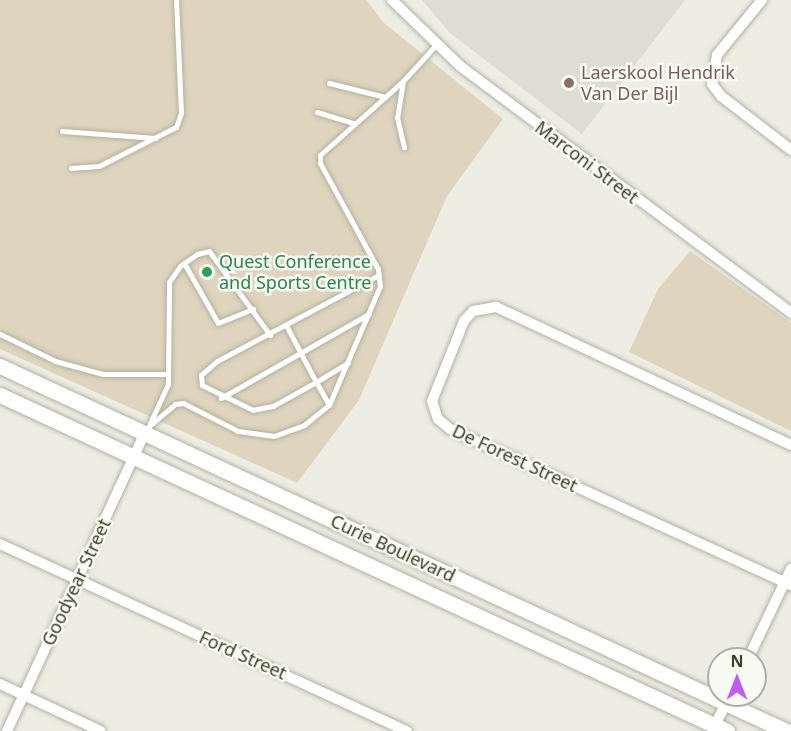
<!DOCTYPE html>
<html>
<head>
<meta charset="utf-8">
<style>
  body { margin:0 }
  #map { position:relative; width:791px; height:731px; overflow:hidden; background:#eeede4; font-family:"Noto Sans",sans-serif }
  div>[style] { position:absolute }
  .built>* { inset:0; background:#deddd2 }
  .green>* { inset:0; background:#dfd4bd }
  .roads { filter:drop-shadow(0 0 2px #b1b2a2) drop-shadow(0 0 2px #b1b2a2) }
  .lane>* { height:5px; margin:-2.5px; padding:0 2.5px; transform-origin:2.5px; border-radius:2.5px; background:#fff }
  .street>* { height:10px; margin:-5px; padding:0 5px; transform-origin:5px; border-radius:5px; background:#fff }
  .secondary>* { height:15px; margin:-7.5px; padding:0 7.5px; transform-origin:7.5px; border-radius:7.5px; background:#fff }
  .dots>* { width:16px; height:16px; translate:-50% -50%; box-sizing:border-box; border:3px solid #fafaf5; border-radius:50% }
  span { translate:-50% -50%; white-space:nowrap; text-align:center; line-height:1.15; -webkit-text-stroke:5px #fafaf5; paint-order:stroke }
  .education-label { font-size:18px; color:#785e54 }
  .left { translate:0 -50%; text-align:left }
  .street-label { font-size:18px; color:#3c4023 }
  .leisure-label { font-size:18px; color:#27864d }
  .north { position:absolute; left:707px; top:647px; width:60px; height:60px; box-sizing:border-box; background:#fafaf5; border:2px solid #aeb0a1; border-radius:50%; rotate:0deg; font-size:16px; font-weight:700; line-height:24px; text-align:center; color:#3c4023 }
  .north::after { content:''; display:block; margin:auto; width:21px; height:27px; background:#bd5ef2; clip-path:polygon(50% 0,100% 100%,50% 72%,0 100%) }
</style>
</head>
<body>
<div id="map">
  <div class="built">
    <div style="clip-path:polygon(422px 0,685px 0,582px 134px,450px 33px)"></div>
  </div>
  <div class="green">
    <div style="clip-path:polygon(0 0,366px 0,384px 23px,503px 119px,447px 196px,359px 400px,297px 483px,0 349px)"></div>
    <div style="clip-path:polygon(690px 251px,791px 323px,791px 431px,629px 352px,658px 289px)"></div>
  </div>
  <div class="roads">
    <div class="lane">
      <div style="left:403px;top:81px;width:36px;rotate:99deg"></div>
      <div style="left:397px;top:117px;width:31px;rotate:77deg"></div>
      <div style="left:329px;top:83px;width:58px;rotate:14deg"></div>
      <div style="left:317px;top:112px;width:39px;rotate:17deg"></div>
      <div style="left:62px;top:131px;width:94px;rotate:4.3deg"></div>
      <div style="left:71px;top:168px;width:28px;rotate:-4deg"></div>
      <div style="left:99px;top:166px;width:86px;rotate:-26.9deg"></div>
      <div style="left:176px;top:127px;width:15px;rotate:-70deg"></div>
      <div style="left:181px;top:113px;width:113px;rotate:-92.5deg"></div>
      <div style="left:184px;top:263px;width:69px;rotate:60.5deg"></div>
      <div style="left:218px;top:323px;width:38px;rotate:-22deg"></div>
      <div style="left:287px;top:327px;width:62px;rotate:62.2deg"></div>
      <div style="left:316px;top:382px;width:49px;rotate:150.8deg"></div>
      <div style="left:273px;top:406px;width:20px;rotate:169deg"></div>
      <div style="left:253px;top:410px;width:57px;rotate:-153.9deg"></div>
      <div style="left:202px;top:385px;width:10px;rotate:-96deg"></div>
      <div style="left:201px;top:375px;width:21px;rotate:-41deg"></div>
      <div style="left:217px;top:361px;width:183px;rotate:-28deg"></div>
      <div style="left:0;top:334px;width:61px;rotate:26.1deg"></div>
      <div style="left:55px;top:361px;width:50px;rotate:15.2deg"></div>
      <div style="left:103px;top:374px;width:65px"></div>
      <div style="left:221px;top:398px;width:170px;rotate:-29.6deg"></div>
      <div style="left:329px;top:405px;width:26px;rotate:-119deg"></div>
      <div style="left:316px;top:382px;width:37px;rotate:-31deg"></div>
      <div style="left:150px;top:423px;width:43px;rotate:-65.2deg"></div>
      <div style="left:168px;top:384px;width:102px;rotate:-89.4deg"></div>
      <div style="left:169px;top:282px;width:19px;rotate:-55deg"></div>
      <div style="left:180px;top:266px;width:21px;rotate:-35deg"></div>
      <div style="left:197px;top:254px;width:12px;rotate:-14deg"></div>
      <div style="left:209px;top:251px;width:104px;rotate:54deg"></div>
      <div style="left:149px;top:426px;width:34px;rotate:-40deg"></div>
      <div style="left:175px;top:404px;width:8px;rotate:-7deg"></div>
      <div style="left:183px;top:403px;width:62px;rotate:27deg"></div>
      <div style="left:238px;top:431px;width:36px;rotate:8deg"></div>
      <div style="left:274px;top:436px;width:32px;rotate:-20deg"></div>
      <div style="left:304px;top:425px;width:32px;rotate:-39deg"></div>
      <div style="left:329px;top:405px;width:129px;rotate:-66.8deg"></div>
      <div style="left:380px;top:286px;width:17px;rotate:-97deg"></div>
      <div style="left:378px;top:269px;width:121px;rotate:-118.7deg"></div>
      <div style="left:320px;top:163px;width:8px;rotate:-90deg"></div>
      <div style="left:320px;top:155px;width:111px;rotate:-41.7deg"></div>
      <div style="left:403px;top:81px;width:47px;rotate:-47.6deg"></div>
    </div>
    <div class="street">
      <div style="left:392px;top:0;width:95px;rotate:44.1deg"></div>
      <div style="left:460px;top:66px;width:413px;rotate:36.7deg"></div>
      <div style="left:762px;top:0;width:71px;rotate:129.3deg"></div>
      <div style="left:717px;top:55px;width:29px;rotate:100deg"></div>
      <div style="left:712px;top:84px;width:15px;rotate:53deg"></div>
      <div style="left:721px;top:96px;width:88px;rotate:37.6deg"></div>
      <div style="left:791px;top:445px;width:326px;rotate:-154.9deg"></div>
      <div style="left:496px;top:307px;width:23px;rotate:170deg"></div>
      <div style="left:473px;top:311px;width:13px;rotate:132deg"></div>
      <div style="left:464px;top:321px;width:86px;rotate:111.8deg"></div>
      <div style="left:432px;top:401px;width:19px;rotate:72deg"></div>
      <div style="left:438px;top:419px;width:16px;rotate:40deg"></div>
      <div style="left:450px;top:429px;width:375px;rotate:24.6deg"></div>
      <div style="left:0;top:544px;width:448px;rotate:24.7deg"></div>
      <div style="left:748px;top:659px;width:100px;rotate:-64.5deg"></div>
      <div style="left:0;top:684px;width:111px;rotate:25deg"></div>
      <div style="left:715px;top:725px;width:34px;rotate:-63deg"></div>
      <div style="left:7px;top:731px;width:328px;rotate:-65.2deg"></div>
    </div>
    <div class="secondary">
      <div style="left:0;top:366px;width:867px;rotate:24.91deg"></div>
      <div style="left:0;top:395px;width:801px;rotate:24.81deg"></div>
    </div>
  </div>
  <div class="dots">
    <div style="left:569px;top:83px;background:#8d6e63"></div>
    <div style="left:207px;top:272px;background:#2e9e5b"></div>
  </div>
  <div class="education-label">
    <span class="left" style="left:581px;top:83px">Laerskool Hendrik<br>Van Der Bijl</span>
  </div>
  <div class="street-label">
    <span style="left:587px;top:162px;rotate:37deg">Marconi Street</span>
    <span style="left:515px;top:458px;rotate:25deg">De Forest Street</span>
    <span style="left:393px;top:548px;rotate:25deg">Curie Boulevard</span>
    <span style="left:76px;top:582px;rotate:-65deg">Goodyear Street</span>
    <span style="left:243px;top:655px;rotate:24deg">Ford Street</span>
  </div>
  <div class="leisure-label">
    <span class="left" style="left:219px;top:272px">Quest Conference<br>and Sports Centre</span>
  </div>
  <div class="north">N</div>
</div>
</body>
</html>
